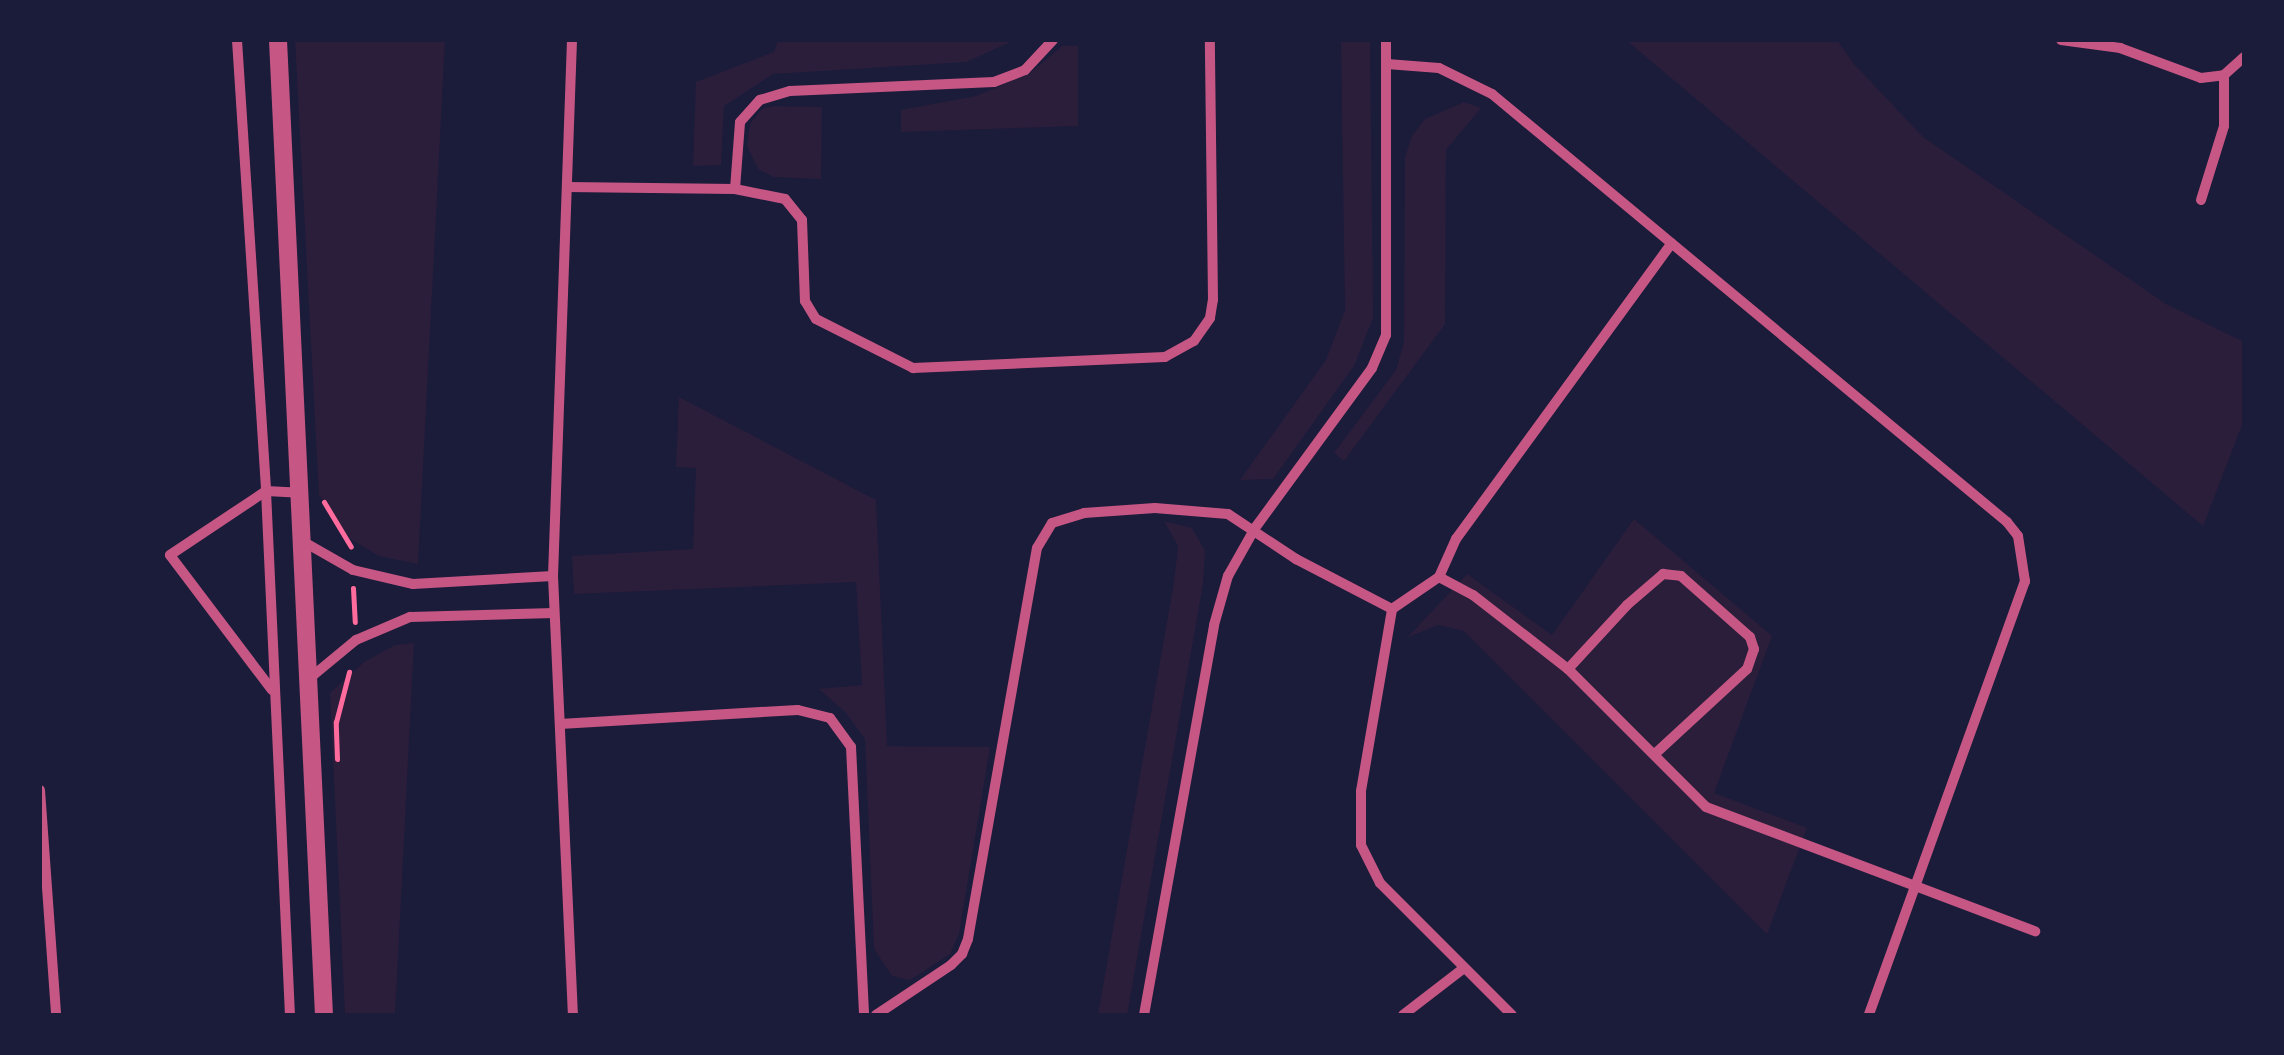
<!DOCTYPE html>
<html>
<head>
<meta charset="utf-8">
<style>
  body { margin:0 }
  #map { position:relative; width:2284px; height:1055px; overflow:hidden; background:#1b1b3a; font-family:Inter,sans-serif }
  div>[style] { position:absolute }
  .green>* { inset:0; background:#2a1e3b }
  .path>* { height:5px; margin:-2.5px; padding:0 2.5px; transform-origin:2.5px; border-radius:2.5px; background:#ff6b9d }
  .minor>* { height:10px; margin:-5px; padding:0 5px; transform-origin:5px; border-radius:5px; background:#c65784 }
  .tertiary>* { height:18px; margin:-9px; padding:0 9px; transform-origin:9px; border-radius:9px; background:#c65784 }
  span { translate:-50% -50%; white-space:nowrap; text-align:center; line-height:1.15; -webkit-text-stroke:9px #1b1b3a; paint-order:stroke }
  .frame { position:absolute; inset:0; border:42px solid #1b1b3a; pointer-events:none }
</style>
</head>
<body>
<div id="map">
  <div class="green">
    <div style="clip-path:polygon(295px 40px,445px 40px,418px 564px,379px 556px,350px 539px,319px 495px)"></div>
    <div style="clip-path:polygon(778px 40px,1015px 40px,966px 62px,773px 74px,724px 106px,721px 165px,693px 166px,696px 82px,774px 52px)"></div>
    <div style="clip-path:polygon(1341px 40px,1370px 40px,1373px 318px,1354px 366px,1273px 479px,1240px 480px,1326px 360px,1345px 310px)"></div>
    <div style="clip-path:polygon(1626px 40px,1837px 40px,1854px 64px,1923px 137px,2166px 304px,2244px 342px,2244px 420px,2203px 526px)"></div>
    <div style="clip-path:polygon(1062px 46px,1078px 46px,1078px 126px,901px 132px,901px 110px,976px 96px,1029px 74px)"></div>
    <div style="clip-path:polygon(1464px 102px,1481px 108px,1446px 150px,1445px 324px,1344px 461px,1334px 453px,1396px 370px,1404px 342px,1405px 157px,1412px 136px,1425px 119px)"></div>
    <div style="clip-path:polygon(774px 106px,822px 107px,821px 179px,774px 177px,758px 169px,747px 146px,750px 124px,762px 109px)"></div>
    <div style="clip-path:polygon(679px 397px,876px 500px,887px 746px,990px 747px,959px 934px,950px 954px,910px 980px,892px 976px,874px 949px,865px 739px,845px 712px,819px 689px,862px 685px,856px 582px,574px 594px,572px 556px,693px 549px,696px 468px,676px 467px)"></div>
    <div style="clip-path:polygon(1634px 519px,1772px 636px,1714px 793px,1807px 828px,1767px 934px,1464px 631px,1438px 625px,1408px 637px,1467px 574px,1552px 635px)"></div>
    <div style="clip-path:polygon(1164px 521px,1192px 528px,1205px 551px,1203px 584px,1127px 1015px,1098px 1015px,1174px 582px,1178px 546px)"></div>
    <div style="clip-path:polygon(414px 643px,395px 1015px,345px 1015px,330px 693px,364px 662px,395px 645px)"></div>
  </div>
  <div class="path">
    <div style="left:324px;top:502px;width:52px;rotate:59deg"></div>
    <div style="left:353px;top:588px;width:34px;rotate:87deg"></div>
    <div style="left:337px;top:759px;width:37px;rotate:-92deg"></div>
    <div style="left:336px;top:722px;width:52px;rotate:-75.4deg"></div>
  </div>
  <div class="minor">
    <div style="left:237px;top:40px;width:452px;rotate:86.3deg"></div>
    <div style="left:266px;top:491px;width:525px;rotate:87.38deg"></div>
    <div style="left:572px;top:40px;width:536px;rotate:92.03deg"></div>
    <div style="left:553px;top:576px;width:439px;rotate:87.4deg"></div>
    <div style="left:2061px;top:40px;width:60px;rotate:7.7deg"></div>
    <div style="left:2120px;top:48px;width:86px;rotate:20.3deg"></div>
    <div style="left:2201px;top:78px;width:23px;rotate:-7deg"></div>
    <div style="left:1387px;top:64px;width:52px;rotate:4.4deg"></div>
    <div style="left:1439px;top:68px;width:59px;rotate:26.1deg"></div>
    <div style="left:1492px;top:94px;width:670px;rotate:39.73deg"></div>
    <div style="left:2007px;top:522px;width:18px;rotate:52deg"></div>
    <div style="left:2018px;top:536px;width:46px;rotate:81.2deg"></div>
    <div style="left:2025px;top:581px;width:461px;rotate:109.8deg"></div>
    <div style="left:567px;top:187px;width:168px;rotate:0.7deg"></div>
    <div style="left:735px;top:189px;width:51px;rotate:11.3deg"></div>
    <div style="left:785px;top:199px;width:27px;rotate:51deg"></div>
    <div style="left:802px;top:220px;width:81px;rotate:87.9deg"></div>
    <div style="left:805px;top:301px;width:21px;rotate:59deg"></div>
    <div style="left:816px;top:319px;width:109px;rotate:26.8deg"></div>
    <div style="left:913px;top:368px;width:252px;rotate:-2.5deg"></div>
    <div style="left:1165px;top:357px;width:33px;rotate:-29deg"></div>
    <div style="left:1194px;top:341px;width:28px;rotate:-55deg"></div>
    <div style="left:1210px;top:318px;width:18px;rotate:-81deg"></div>
    <div style="left:1213px;top:300px;width:260px;rotate:-90.7deg"></div>
    <div style="left:735px;top:189px;width:67px;rotate:-85.7deg"></div>
    <div style="left:740px;top:122px;width:30px;rotate:-48deg"></div>
    <div style="left:760px;top:100px;width:31px;rotate:-17deg"></div>
    <div style="left:790px;top:91px;width:204px;rotate:-2.5deg"></div>
    <div style="left:994px;top:82px;width:33px;rotate:-21deg"></div>
    <div style="left:1025px;top:70px;width:41px;rotate:-47deg"></div>
    <div style="left:2201px;top:200px;width:77px;rotate:-72.7deg"></div>
    <div style="left:2224px;top:126px;width:51px;rotate:-90deg"></div>
    <div style="left:2224px;top:75px;width:27px;rotate:-42deg"></div>
    <div style="left:304px;top:542px;width:56px;rotate:29.7deg"></div>
    <div style="left:353px;top:570px;width:62px;rotate:13.1deg"></div>
    <div style="left:413px;top:584px;width:140px;rotate:-3.3deg"></div>
    <div style="left:1439px;top:577px;width:38px;rotate:28deg"></div>
    <div style="left:1473px;top:595px;width:120px;rotate:37.9deg"></div>
    <div style="left:1568px;top:669px;width:195px;rotate:45deg"></div>
    <div style="left:1706px;top:807px;width:352px;rotate:20.7deg"></div>
    <div style="left:1568px;top:669px;width:87px;rotate:-47.3deg"></div>
    <div style="left:1627px;top:605px;width:48px;rotate:-40.7deg"></div>
    <div style="left:1663px;top:574px;width:18px;rotate:6deg"></div>
    <div style="left:1681px;top:576px;width:92px;rotate:41.5deg"></div>
    <div style="left:1750px;top:637px;width:13px;rotate:72deg"></div>
    <div style="left:1754px;top:649px;width:21px;rotate:109deg"></div>
    <div style="left:1747px;top:669px;width:125px;rotate:137.3deg"></div>
    <div style="left:310px;top:678px;width:60px;rotate:-39.6deg"></div>
    <div style="left:356px;top:640px;width:59px;rotate:-23.1deg"></div>
    <div style="left:410px;top:617px;width:144px;rotate:-1.6deg"></div>
    <div style="left:272px;top:690px;width:169px;rotate:-127.1deg"></div>
    <div style="left:170px;top:555px;width:115px;rotate:-33.7deg"></div>
    <div style="left:266px;top:491px;width:34px;rotate:3deg"></div>
    <div style="left:560px;top:724px;width:238px;rotate:-3.4deg"></div>
    <div style="left:798px;top:710px;width:33px;rotate:14deg"></div>
    <div style="left:830px;top:718px;width:36px;rotate:54deg"></div>
    <div style="left:851px;top:747px;width:268px;rotate:87.2deg"></div>
    <div style="left:40px;top:790px;width:226px;rotate:85.9deg"></div>
    <div style="left:876px;top:1015px;width:90px;rotate:-33.7deg"></div>
    <div style="left:951px;top:965px;width:16px;rotate:-45deg"></div>
    <div style="left:962px;top:954px;width:16px;rotate:-68deg"></div>
    <div style="left:968px;top:939px;width:397px;rotate:-80deg"></div>
    <div style="left:1037px;top:548px;width:29px;rotate:-59deg"></div>
    <div style="left:1052px;top:523px;width:34px;rotate:-17deg"></div>
    <div style="left:1084px;top:513px;width:71px;rotate:-4deg"></div>
    <div style="left:1155px;top:508px;width:73px;rotate:4.7deg"></div>
    <div style="left:1228px;top:514px;width:82px;rotate:33.5deg"></div>
    <div style="left:1296px;top:559px;width:108px;rotate:27.5deg"></div>
    <div style="left:1144px;top:1015px;width:396px;rotate:-79.8deg"></div>
    <div style="left:1214px;top:625px;width:51px;rotate:-74.1deg"></div>
    <div style="left:1228px;top:576px;width:55px;rotate:-60.6deg"></div>
    <div style="left:1255px;top:528px;width:198px;rotate:-53.8deg"></div>
    <div style="left:1372px;top:368px;width:36px;rotate:-67deg"></div>
    <div style="left:1386px;top:335px;width:295px;rotate:-90deg"></div>
    <div style="left:1403px;top:1015px;width:77px;rotate:-37.6deg"></div>
    <div style="left:1512px;top:1015px;width:187px;rotate:-135deg"></div>
    <div style="left:1380px;top:883px;width:42px;rotate:-116.6deg"></div>
    <div style="left:1361px;top:845px;width:54px;rotate:-90deg"></div>
    <div style="left:1361px;top:791px;width:185px;rotate:-80.3deg"></div>
    <div style="left:1392px;top:609px;width:57px;rotate:-34.2deg"></div>
    <div style="left:1439px;top:577px;width:42px;rotate:-65.9deg"></div>
    <div style="left:1456px;top:539px;width:366px;rotate:-53.9deg"></div>
  </div>
  <div class="tertiary">
    <div style="left:278px;top:40px;width:976px;rotate:87.3deg"></div>
  </div>
  <div class="frame"></div>
</div>
</body>
</html>
